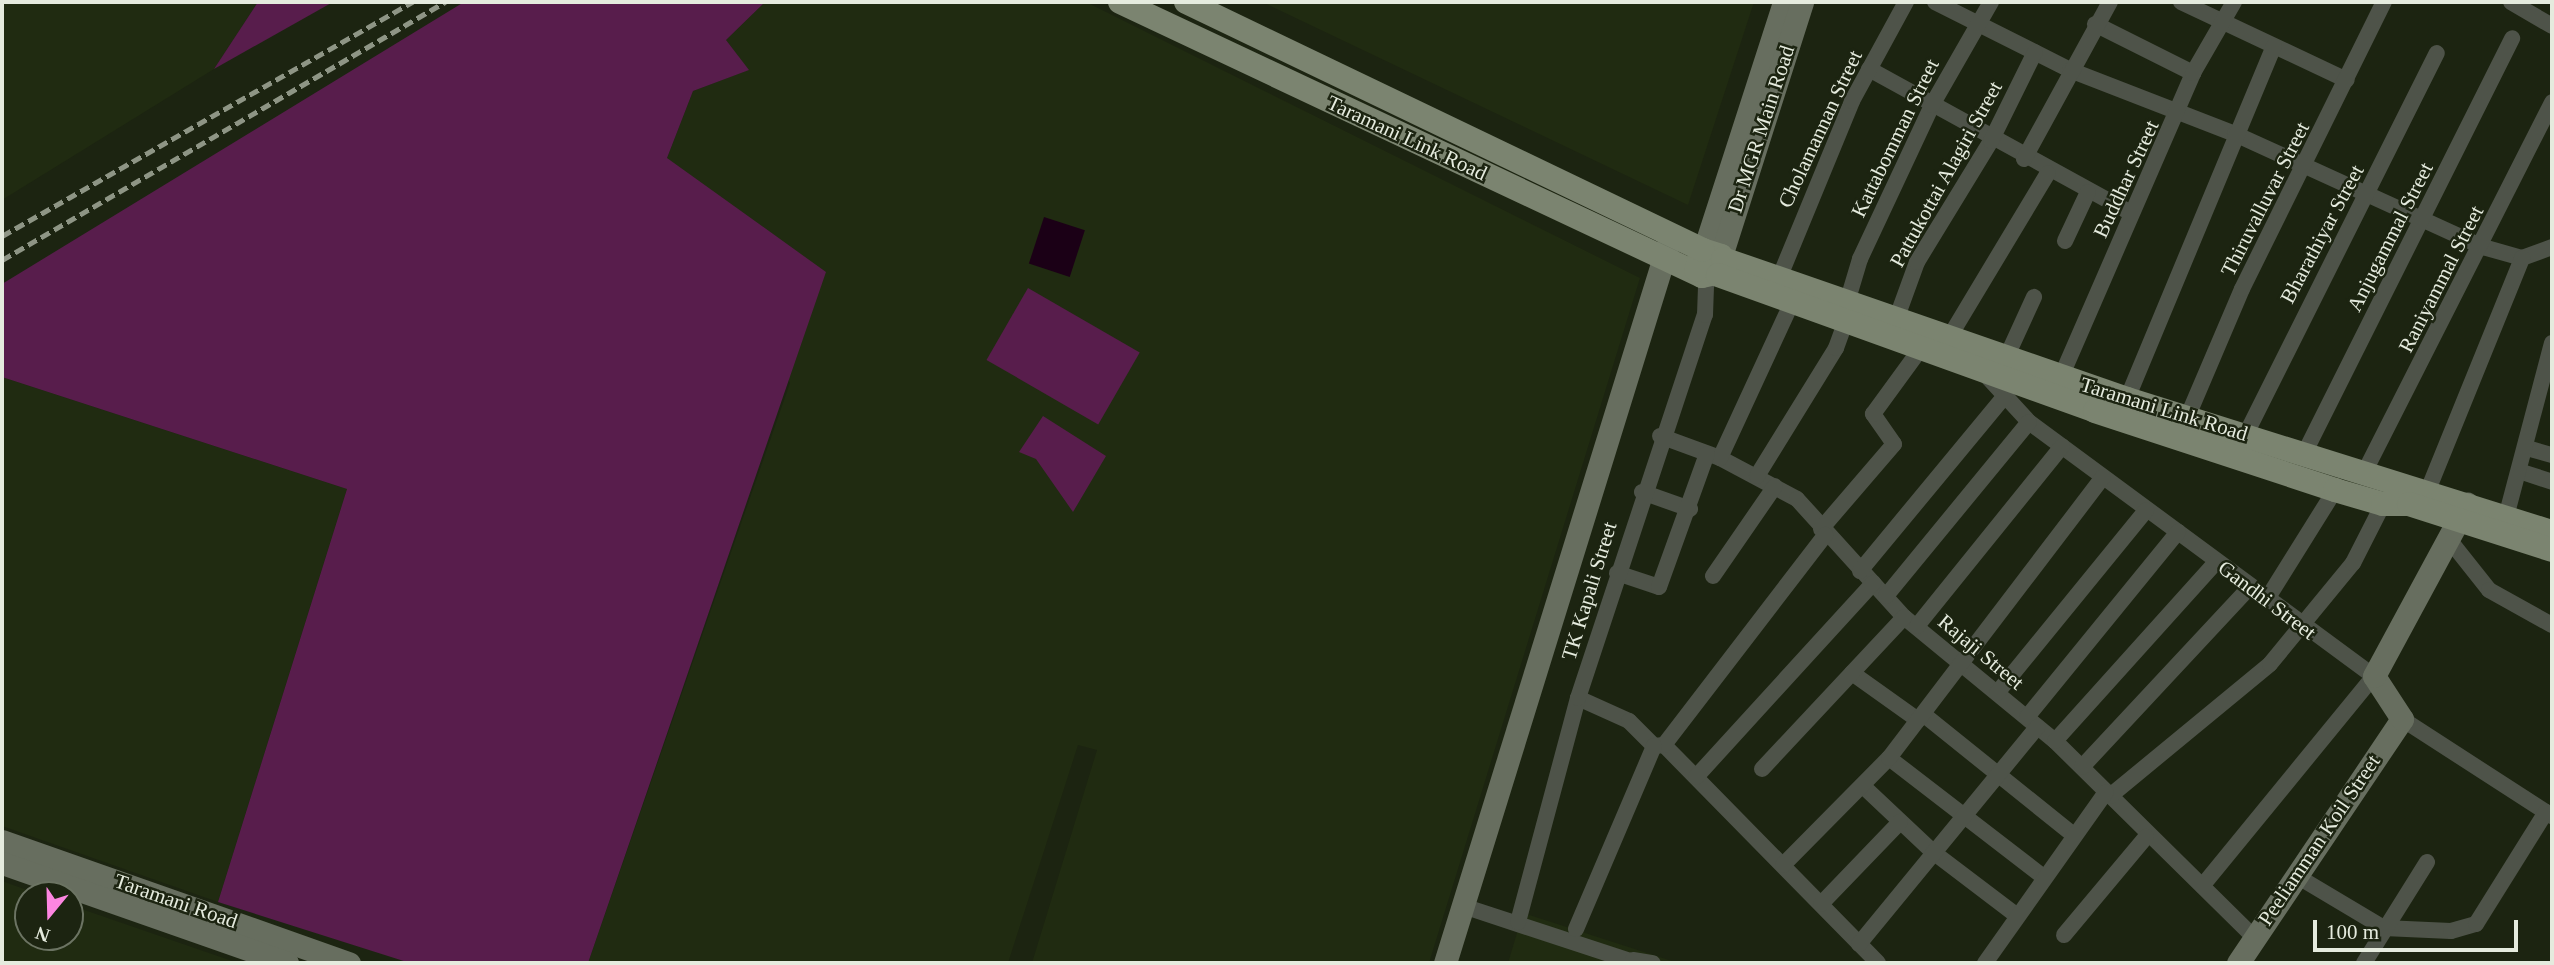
<!DOCTYPE html>
<html>
<head>
<meta charset="utf-8">
<style>
  body { margin:0 }
  #map { position:relative; width:2554px; height:965px; overflow:hidden; background:#1c2411; font-family:Georgia,serif }
  div>[style] { position:absolute }
  .built>* { inset:0; background:#202b11 }
  .green>* { inset:0; background:#581d4c; transform-origin:0 0 }
  .water>* { inset:0; background:#1b0016; transform-origin:0 0 }
  .street>* { height:16px; margin:-8px; padding:0 8px; transform-origin:8px; border-radius:8px; background:#4e5349 }
  .secondary>* { height:23px; margin:-11.5px; padding:0 11.5px; transform-origin:11.5px; border-radius:11.5px; background:#676e5f }
  .primary>* { height:24px; margin:-12px; padding:0 12px; transform-origin:12px; border-radius:12px; background:#7b8470 }
  .rail>* { height:4.5px; margin-top:-2.25px; transform-origin:0; background:repeating-linear-gradient(90deg,#8e9585 0 10px,transparent 0 15px) }
  span { translate:-50% -50%; white-space:nowrap; text-align:center; line-height:1.15; -webkit-text-stroke:5px #1c2411; paint-order:stroke }
  .street-label { font-size:21px; color:#e5ebde }
  .frame { position:absolute; inset:0; border:4px solid #e5ebde; pointer-events:none }
  .north { position:absolute; left:14px; top:881px; width:70px; height:70px; box-sizing:border-box; background:#1c2411; border:2px solid #6c7463; border-radius:50%; rotate:199deg; font-size:19px; font-weight:700; line-height:28px; text-align:center; color:#e5ebde }
  .north::after { content:''; display:block; margin:auto; width:24px; height:32px; background:#fd86e1; clip-path:polygon(50% 0,100% 100%,50% 72%,0 100%) }
  .scale { position:absolute; left:2313px; top:920px; width:205px; height:32px; box-sizing:border-box; border:4px solid #e5ebde; border-top:0; padding-left:9px; font-size:21px; line-height:24px; white-space:nowrap; color:#e5ebde; -webkit-text-stroke:5px #1c2411; paint-order:stroke }
</style>
</head>
<body>
<div id="map">
  <div class="built">
    <div style="clip-path:polygon(2px 2px,258px 2px,214px 69px,2px 200px)"></div>
    <div style="clip-path:polygon(765px 2px,1086px 2px,1640px 278px,1429px 963px,1032px 963px,1097px 750px,1078px 745px,1008px 963px,588px 963px,790px 383px,667px 158px,693px 91px,748px 70px,726px 40px)"></div>
    <div style="clip-path:polygon(1262px 2px,1754px 2px,1688px 205px)"></div>
    <div style="clip-path:polygon(2px 377px,347px 489px,218px 902px,2px 826px)"></div>
    <div style="clip-path:polygon(2px 881px,41px 895px,28px 895px,28px 937px,70px 937px,70px 905px,238px 963px,2px 963px)"></div>
    <div style="clip-path:polygon(1523px 913px,1678px 963px,1508px 963px)"></div>
  </div>
  <div class="green">
    <div style="clip-path:polygon(258px 2px,333px 2px,214px 69px)"></div>
    <div style="clip-path:polygon(464px 2px,765px 2px,726px 40px,749px 70px,693px 91px,667px 158px,826px 272px,588px 963px,410px 963px,218px 902px,347px 489px,2px 377px,2px 284px)"></div>
    <div style="left:1028px;top:288px;width:129px;height:83px;rotate:30deg"></div>
    <div style="clip-path:polygon(1043px 416px,1106px 456px,1073px 512px,1036px 459px,1019px 452px)"></div>
  </div>
  <div class="water">
    <div style="left:1044px;top:217px;width:43px;height:49px;rotate:18deg"></div>
  </div>
  <div class="street">
    <div style="left:1935px;top:2px;width:151px;rotate:26.7deg"></div>
    <div style="left:2070px;top:70px;width:177px;rotate:21.2deg"></div>
    <div style="left:2235px;top:134px;width:273px;rotate:24.5deg"></div>
    <div style="left:2483px;top:247px;width:41px;rotate:15.8deg"></div>
    <div style="left:2181px;top:2px;width:183px;rotate:25.2deg"></div>
    <div style="left:2511px;top:2px;width:48px;rotate:30.3deg"></div>
    <div style="left:2095px;top:24px;width:110px;rotate:26.6deg"></div>
    <div style="left:1869px;top:69px;width:299px;rotate:28.8deg"></div>
    <div style="left:2024px;top:159px;width:179px;rotate:-61.3deg"></div>
    <div style="left:2065px;top:241px;width:54px;rotate:-64.9deg"></div>
    <div style="left:2522px;top:258px;width:32px;rotate:-20deg"></div>
    <div style="left:1780px;top:276px;width:189px;rotate:-67.6deg"></div>
    <div style="left:1852px;top:101px;width:113px;rotate:-61.4deg"></div>
    <div style="left:1848px;top:299px;width:42px;rotate:-73.3deg"></div>
    <div style="left:1860px;top:259px;width:170px;rotate:-64.9deg"></div>
    <div style="left:1932px;top:105px;width:119px;rotate:-60.2deg"></div>
    <div style="left:1897px;top:317px;width:59px;rotate:-70deg"></div>
    <div style="left:1917px;top:262px;width:142px;rotate:-58.6deg"></div>
    <div style="left:1991px;top:141px;width:99px;rotate:-63.7deg"></div>
    <div style="left:1950px;top:336px;width:190px;rotate:-59deg"></div>
    <div style="left:2007px;top:356px;width:65px;rotate:-65.4deg"></div>
    <div style="left:1984px;top:373px;width:67px;rotate:47.4deg"></div>
    <div style="left:2029px;top:422px;width:428px;rotate:36.4deg"></div>
    <div style="left:2374px;top:676px;width:271px;rotate:129.3deg"></div>
    <div style="left:2061px;top:377px;width:331px;rotate:-66.5deg"></div>
    <div style="left:2193px;top:73px;width:82px;rotate:-60deg"></div>
    <div style="left:2127px;top:399px;width:382px;rotate:-67.4deg"></div>
    <div style="left:2187px;top:418px;width:140px;rotate:-66.9deg"></div>
    <div style="left:2242px;top:289px;width:320px;rotate:-63.7deg"></div>
    <div style="left:2246px;top:434px;width:426px;rotate:-63.4deg"></div>
    <div style="left:1660px;top:436px;width:64px;rotate:20.1deg"></div>
    <div style="left:1720px;top:458px;width:87px;rotate:28deg"></div>
    <div style="left:1797px;top:499px;width:159px;rotate:47.8deg"></div>
    <div style="left:1904px;top:617px;width:195px;rotate:39.4deg"></div>
    <div style="left:2055px;top:741px;width:279px;rotate:44.6deg"></div>
    <div style="left:2527px;top:448px;width:26px;rotate:16deg"></div>
    <div style="left:2304px;top:454px;width:465px;rotate:-63.4deg"></div>
    <div style="left:1720px;top:458px;width:170px;rotate:-65.2deg"></div>
    <div style="left:2522px;top:472px;width:32px;rotate:18deg"></div>
    <div style="left:2364px;top:473px;width:416px;rotate:-63.1deg"></div>
    <div style="left:1757px;top:476px;width:150px;rotate:-58.3deg"></div>
    <div style="left:1836px;top:348px;width:27px;rotate:-70deg"></div>
    <div style="left:1642px;top:492px;width:51px;rotate:19.5deg"></div>
    <div style="left:2426px;top:495px;width:256px;rotate:-67.9deg"></div>
    <div style="left:2506px;top:517px;width:180px;rotate:-75.2deg"></div>
    <div style="left:1821px;top:529px;width:112px;rotate:-49.3deg"></div>
    <div style="left:1894px;top:444px;width:37px;rotate:-125deg"></div>
    <div style="left:1873px;top:414px;width:78px;rotate:-53.9deg"></div>
    <div style="left:2451px;top:542px;width:61px;rotate:51.6deg"></div>
    <div style="left:2489px;top:590px;width:72px;rotate:29.1deg"></div>
    <div style="left:1860px;top:571px;width:226px;rotate:-50.4deg"></div>
    <div style="left:1617px;top:573px;width:44px;rotate:18.4deg"></div>
    <div style="left:1659px;top:587px;width:141px;rotate:-70.2deg"></div>
    <div style="left:1713px;top:576px;width:109px;rotate:-55.4deg"></div>
    <div style="left:1886px;top:596px;width:225px;rotate:-50.6deg"></div>
    <div style="left:2267px;top:599px;width:128px;rotate:-58deg"></div>
    <div style="left:1917px;top:626px;width:231px;rotate:-51.1deg"></div>
    <div style="left:1852px;top:673px;width:81px;rotate:35.5deg"></div>
    <div style="left:1997px;top:693px;width:236px;rotate:-50.8deg"></div>
    <div style="left:1578px;top:698px;width:56px;rotate:24.3deg"></div>
    <div style="left:1629px;top:721px;width:35px;rotate:45deg"></div>
    <div style="left:1654px;top:746px;width:10px;rotate:-6deg"></div>
    <div style="left:1664px;top:745px;width:305px;rotate:45.5deg"></div>
    <div style="left:1923px;top:714px;width:190px;rotate:38.8deg"></div>
    <div style="left:2027px;top:717px;width:239px;rotate:-50.8deg"></div>
    <div style="left:2402px;top:719px;width:179px;rotate:32.9deg"></div>
    <div style="left:2055px;top:741px;width:241px;rotate:-48deg"></div>
    <div style="left:1664px;top:745px;width:265px;rotate:-52.5deg"></div>
    <div style="left:1889px;top:758px;width:193px;rotate:37.6deg"></div>
    <div style="left:2082px;top:767px;width:246px;rotate:-47deg"></div>
    <div style="left:1762px;top:769px;width:208px;rotate:-46.9deg"></div>
    <div style="left:1696px;top:777px;width:263px;rotate:-47.6deg"></div>
    <div style="left:1864px;top:787px;width:95px;rotate:43.3deg"></div>
    <div style="left:1933px;top:852px;width:104px;rotate:37.2deg"></div>
    <div style="left:2110px;top:796px;width:207px;rotate:-39.5deg"></div>
    <div style="left:2270px;top:664px;width:131px;rotate:-50.6deg"></div>
    <div style="left:2353px;top:563px;width:66px;rotate:-63deg"></div>
    <div style="left:1783px;top:865px;width:151px;rotate:-45.3deg"></div>
    <div style="left:1889px;top:758px;width:353px;rotate:-52.7deg"></div>
    <div style="left:2295px;top:875px;width:104px;rotate:30.8deg"></div>
    <div style="left:2384px;top:928px;width:67px;rotate:2.6deg"></div>
    <div style="left:2451px;top:931px;width:26px;rotate:-16deg"></div>
    <div style="left:2476px;top:924px;width:132px;rotate:-58deg"></div>
    <div style="left:1821px;top:904px;width:114px;rotate:-46.1deg"></div>
    <div style="left:1463px;top:906px;width:182px;rotate:18.2deg"></div>
    <div style="left:1518px;top:922px;width:232px;rotate:-75deg"></div>
    <div style="left:1578px;top:698px;width:404px;rotate:-71.7deg"></div>
    <div style="left:1705px;top:315px;width:38px;rotate:-88deg"></div>
    <div style="left:1576px;top:929px;width:199px;rotate:-66.9deg"></div>
    <div style="left:2064px;top:935px;width:128px;rotate:-50.1deg"></div>
    <div style="left:1859px;top:944px;width:281px;rotate:-50.6deg"></div>
    <div style="left:1633px;top:960px;width:20px;rotate:9deg"></div>
    <div style="left:1985px;top:963px;width:209px;rotate:-54.7deg"></div>
    <div style="left:2364px;top:963px;width:119px;rotate:-58deg"></div>
  </div>
  <div class="secondary">
    <div style="left:1704px;top:250px;width:261px;rotate:-72.1deg"></div>
    <div style="left:1721px;top:256px;width:267px;rotate:-72.3deg"></div>
    <div style="left:2px;top:841px;width:368px;rotate:19.4deg"></div>
    <div style="left:2px;top:863px;width:302px;rotate:19.3deg"></div>
    <div style="left:1445px;top:963px;width:756px;rotate:-72.76deg"></div>
    <div style="left:2238px;top:963px;width:294px;rotate:-56.1deg"></div>
    <div style="left:2402px;top:719px;width:51px;rotate:-123.1deg"></div>
    <div style="left:2374px;top:676px;width:196px;rotate:-61.6deg"></div>
  </div>
  <div class="primary">
    <div style="left:1120px;top:2px;width:643px;rotate:25.21deg"></div>
    <div style="left:1702px;top:276px;width:18px;rotate:-13deg"></div>
    <div style="left:1720px;top:272px;width:16px;rotate:-86deg"></div>
    <div style="left:1721px;top:256px;width:19px;rotate:-162deg"></div>
    <div style="left:1703px;top:250px;width:21px;rotate:109deg"></div>
    <div style="left:1186px;top:2px;width:573px;rotate:25.63deg"></div>
    <div style="left:1723px;top:259px;width:428px;rotate:19.1deg"></div>
    <div style="left:2127px;top:399px;width:445px;rotate:17.4deg"></div>
    <div style="left:1718px;top:275px;width:401px;rotate:19.8deg"></div>
    <div style="left:2095px;top:411px;width:253px;rotate:18.2deg"></div>
    <div style="left:2335px;top:490px;width:50px;rotate:16.3deg"></div>
    <div style="left:2383px;top:504px;width:26px"></div>
    <div style="left:2409px;top:504px;width:150px;rotate:17.8deg"></div>
  </div>
  <div class="rail">
    <div style="left:2px;top:236px;width:473px;rotate:-29.7deg"></div>
    <div style="left:2px;top:260px;width:513px;rotate:-30.22deg"></div>
  </div>
  <div class="street-label">
    <span style="left:1761px;top:129px;rotate:-72deg">Dr MGR Main Road</span>
    <span style="left:1820px;top:129px;rotate:-65deg">Cholamannan Street</span>
    <span style="left:1407px;top:138px;rotate:25deg">Taramani Link Road</span>
    <span style="left:1895px;top:138px;rotate:-64deg">Kattabomman Street</span>
    <span style="left:1946px;top:174px;rotate:-61deg">Pattukottai Alagiri Street</span>
    <span style="left:2126px;top:179px;rotate:-65deg">Buddhar Street</span>
    <span style="left:2265px;top:199px;rotate:-63deg">Thiruvalluvar Street</span>
    <span style="left:2322px;top:234px;rotate:-62deg">Bharathiyar Street</span>
    <span style="left:2390px;top:237px;rotate:-63deg">Anjugammal Street</span>
    <span style="left:2441px;top:279px;rotate:-63deg">Raniyammal Street</span>
    <span style="left:2164px;top:409px;rotate:17deg">Taramani Link Road</span>
    <span style="left:1589px;top:591px;rotate:-73deg">TK Kapali Street</span>
    <span style="left:2267px;top:600px;rotate:37deg">Gandhi Street</span>
    <span style="left:1981px;top:652px;rotate:40deg">Rajaji Street</span>
    <span style="left:2319px;top:840px;rotate:-56deg">Peeliamman Koil Street</span>
    <span style="left:176px;top:901px;rotate:19deg">Taramani Road</span>
  </div>
  <div class="frame"></div>
  <div class="north">N</div>
  <div class="scale">100 m</div>
</div>
</body>
</html>
